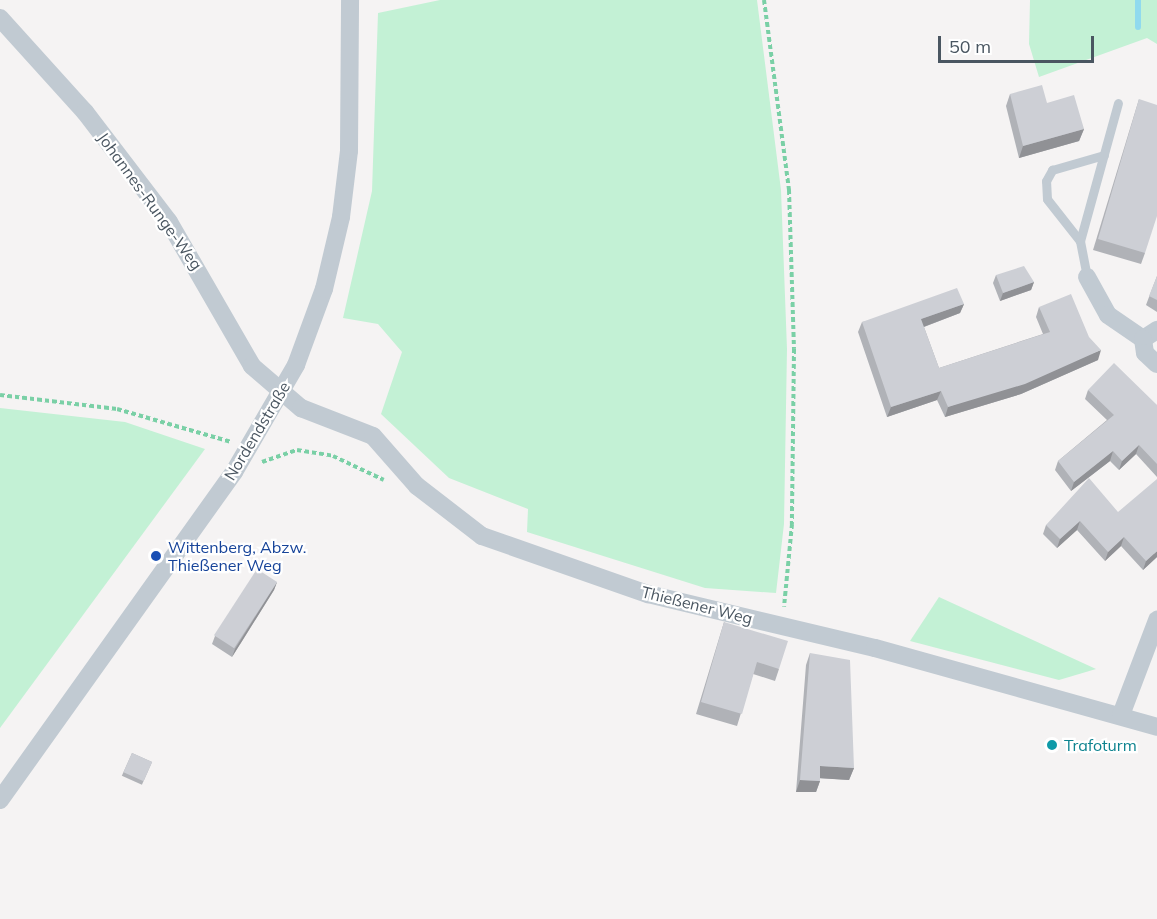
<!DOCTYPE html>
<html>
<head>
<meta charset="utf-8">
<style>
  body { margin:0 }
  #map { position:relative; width:1157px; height:919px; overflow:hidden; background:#f5f3f3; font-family:Mulish,sans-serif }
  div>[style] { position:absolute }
  .green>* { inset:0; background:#c3f1d5 }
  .stream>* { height:6px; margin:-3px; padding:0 3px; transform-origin:3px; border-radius:3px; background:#90daee }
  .path>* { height:4px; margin-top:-2px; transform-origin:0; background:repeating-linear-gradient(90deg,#7ad0a6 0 4.5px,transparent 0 7.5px) }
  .lane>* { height:9px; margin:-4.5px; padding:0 4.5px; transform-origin:4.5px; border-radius:4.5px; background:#c1cad2 }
  .street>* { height:18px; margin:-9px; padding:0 9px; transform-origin:9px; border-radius:9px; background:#c1cad2 }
  .wall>* { inset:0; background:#b0b2b7; transform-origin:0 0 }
  .shaded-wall>* { inset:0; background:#909195 }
  .building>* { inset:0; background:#cdcfd5; transform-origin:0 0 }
  .dots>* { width:16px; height:16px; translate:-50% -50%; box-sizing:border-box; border:3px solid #fff; border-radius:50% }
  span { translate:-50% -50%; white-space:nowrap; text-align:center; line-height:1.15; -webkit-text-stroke:4.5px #fff; paint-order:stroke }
  .street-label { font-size:16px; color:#4a5661 }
  .transit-label { font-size:16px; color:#164399 }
  .left { translate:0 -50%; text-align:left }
  .culture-label { font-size:16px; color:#0d838f }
  .scale { position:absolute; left:938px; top:36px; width:156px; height:27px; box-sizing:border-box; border:3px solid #4a5661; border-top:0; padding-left:8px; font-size:18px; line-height:21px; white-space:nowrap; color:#4a5661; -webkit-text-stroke:4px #fff; paint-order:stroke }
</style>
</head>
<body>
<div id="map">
  <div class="green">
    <div style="clip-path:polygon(440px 0,757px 0,781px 190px,787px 349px,784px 524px,776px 593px,705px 588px,527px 532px,528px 509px,449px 478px,381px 414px,402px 352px,378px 324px,343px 318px,372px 191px,378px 13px)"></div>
    <div style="clip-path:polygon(1030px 0,1157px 0,1157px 44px,1147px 38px,1039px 77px,1029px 44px)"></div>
    <div style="clip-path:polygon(0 408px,125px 422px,205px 449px,0 728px)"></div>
    <div style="clip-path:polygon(939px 597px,1096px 669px,1059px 680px,910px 641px)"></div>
  </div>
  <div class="stream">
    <div style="left:1138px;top:27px;width:27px;rotate:-90deg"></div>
  </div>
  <div class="path">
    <div style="left:764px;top:0;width:192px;rotate:82.5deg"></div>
    <div style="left:789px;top:190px;width:159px;rotate:88.2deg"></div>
    <div style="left:794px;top:349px;width:175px;rotate:90.7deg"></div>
    <div style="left:792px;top:524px;width:83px;rotate:95.5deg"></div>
    <div style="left:0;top:395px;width:118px;rotate:6.8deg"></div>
    <div style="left:117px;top:409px;width:119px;rotate:16.1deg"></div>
    <div style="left:262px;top:462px;width:37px;rotate:-19deg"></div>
    <div style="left:297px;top:450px;width:36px;rotate:9deg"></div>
    <div style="left:333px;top:456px;width:56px;rotate:25.2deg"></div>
  </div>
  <div class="lane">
    <div style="left:1080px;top:241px;width:53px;rotate:-128.2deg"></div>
    <div style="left:1047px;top:199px;width:18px;rotate:-93deg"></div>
    <div style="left:1046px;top:181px;width:13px;rotate:-61deg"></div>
    <div style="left:1052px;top:170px;width:54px;rotate:-16.1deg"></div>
    <div style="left:1087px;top:277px;width:37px;rotate:-101deg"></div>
    <div style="left:1080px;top:241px;width:143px;rotate:-74.6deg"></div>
  </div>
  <div class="street">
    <div style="left:0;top:18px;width:127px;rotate:47.9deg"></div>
    <div style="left:85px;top:112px;width:138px;rotate:52.6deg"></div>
    <div style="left:169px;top:222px;width:166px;rotate:60deg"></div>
    <div style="left:252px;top:366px;width:65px;rotate:40.6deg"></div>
    <div style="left:301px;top:408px;width:77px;rotate:21.3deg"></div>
    <div style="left:373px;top:436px;width:67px;rotate:48.7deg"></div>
    <div style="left:417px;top:486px;width:82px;rotate:37.6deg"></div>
    <div style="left:482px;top:536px;width:176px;rotate:19.3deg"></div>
    <div style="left:648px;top:594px;width:233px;rotate:13.4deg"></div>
    <div style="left:875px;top:648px;width:293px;rotate:15.6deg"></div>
    <div style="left:1087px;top:277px;width:43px;rotate:61.1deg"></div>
    <div style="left:1108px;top:315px;width:42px;rotate:34.4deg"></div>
    <div style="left:1143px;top:339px;width:17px;rotate:-33deg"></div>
    <div style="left:1143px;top:339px;width:14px;rotate:82deg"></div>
    <div style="left:1145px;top:353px;width:16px;rotate:43deg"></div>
    <div style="left:1121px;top:715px;width:102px;rotate:-69.2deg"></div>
    <div style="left:0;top:800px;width:403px;rotate:-54.5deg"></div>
    <div style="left:234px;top:472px;width:124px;rotate:-59.9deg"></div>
    <div style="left:296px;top:365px;width:81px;rotate:-69.8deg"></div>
    <div style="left:324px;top:289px;width:74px;rotate:-76.7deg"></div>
    <div style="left:341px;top:217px;width:66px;rotate:-83.1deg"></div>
    <div style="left:349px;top:151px;width:151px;rotate:-89.6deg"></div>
  </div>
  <div class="wall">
    <div style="clip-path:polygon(1010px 94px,1047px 103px,1084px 129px,1079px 141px,1019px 158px,1006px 106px)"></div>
    <div style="clip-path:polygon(1139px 99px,1145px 253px,1141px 264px,1093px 250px)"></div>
    <div style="clip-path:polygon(996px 275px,1034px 282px,1031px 290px,1000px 301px,993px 283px)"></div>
    <div style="clip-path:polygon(1157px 276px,1157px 312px,1146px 305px)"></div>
    <div style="clip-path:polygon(964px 304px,960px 313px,924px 327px,939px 368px,1043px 334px,1036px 317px,1039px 307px,1098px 360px,1021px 394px,945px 417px,937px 400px,887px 417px,858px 332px,862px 322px)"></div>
    <div style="clip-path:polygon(1088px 390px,1157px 405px,1157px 477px,1136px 454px,1119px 470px,1110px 461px,1071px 491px,1055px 470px,1058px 461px,1107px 420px,1085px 399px)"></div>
    <div style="clip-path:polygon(1118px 512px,1157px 557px,1143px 570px,1121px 546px,1105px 561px,1077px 530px,1057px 548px,1043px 534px,1046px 525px)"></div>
    <div style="clip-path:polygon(277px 582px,274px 590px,232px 657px,212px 644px,215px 636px)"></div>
    <div style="clip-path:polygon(724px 622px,779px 669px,775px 681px,753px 674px,737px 726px,696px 714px)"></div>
    <div style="clip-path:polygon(810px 653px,854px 768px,849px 780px,820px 778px,820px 781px,816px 792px,796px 792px,806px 665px)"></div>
    <div style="left:132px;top:753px;width:22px;height:25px;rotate:24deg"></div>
  </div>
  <div class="shaded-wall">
    <div style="clip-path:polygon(1084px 129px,1079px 141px,1019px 158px,1023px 146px)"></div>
    <div style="clip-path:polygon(1034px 282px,1031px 290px,1000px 301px,1003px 293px)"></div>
    <div style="clip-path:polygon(964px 304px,960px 313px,918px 329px,921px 319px)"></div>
    <div style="clip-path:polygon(1101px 350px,1098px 360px,1021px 394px,945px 417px,948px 407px)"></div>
    <div style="clip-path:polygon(941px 391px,937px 400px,887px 417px,891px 407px)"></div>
    <div style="clip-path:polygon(1139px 445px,1136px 454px,1119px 470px,1122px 461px)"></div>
    <div style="clip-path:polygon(1113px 451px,1110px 461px,1071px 491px,1074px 482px)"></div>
    <div style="clip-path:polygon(1080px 521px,1077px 530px,1057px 548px,1060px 539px)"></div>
    <div style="clip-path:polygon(1124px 537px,1121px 546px,1105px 561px,1108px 552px)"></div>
    <div style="clip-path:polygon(1157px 551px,1157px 557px,1143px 570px,1146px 561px)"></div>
    <div style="clip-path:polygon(277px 582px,274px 590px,232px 657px,235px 649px)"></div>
    <div style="clip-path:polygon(820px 766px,854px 768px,849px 780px,816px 778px)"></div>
    <div style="clip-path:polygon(800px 780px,820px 781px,816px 792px,796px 792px)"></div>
  </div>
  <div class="building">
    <div style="clip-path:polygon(1042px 85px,1047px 103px,1074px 95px,1084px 129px,1023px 146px,1010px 94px)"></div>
    <div style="clip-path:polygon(1139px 99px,1157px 105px,1157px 216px,1145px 253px,1098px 239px)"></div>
    <div style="clip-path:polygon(1024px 266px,1034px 282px,1003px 293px,996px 275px)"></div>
    <div style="clip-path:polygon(1157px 276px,1157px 300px,1149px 296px)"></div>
    <div style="clip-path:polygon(957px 288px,964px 304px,921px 319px,939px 368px,1050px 332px,1039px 307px,1071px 294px,1089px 337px,1101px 350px,1025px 384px,948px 407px,941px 391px,891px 407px,862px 322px)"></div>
    <div style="clip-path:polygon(1114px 363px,1157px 405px,1157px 464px,1139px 445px,1122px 461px,1113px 451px,1074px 482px,1058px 461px,1114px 415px,1088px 390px)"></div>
    <div style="clip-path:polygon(1089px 478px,1118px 512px,1157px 479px,1157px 551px,1146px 561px,1124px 537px,1108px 552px,1080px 521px,1060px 539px,1046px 525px)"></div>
    <div style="left:257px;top:569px;width:24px;height:79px;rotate:33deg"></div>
    <div style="clip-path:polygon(724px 622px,788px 641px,779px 669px,757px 662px,742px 714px,701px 702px)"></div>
    <div style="clip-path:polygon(810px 653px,850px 660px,854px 768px,820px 766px,820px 781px,800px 780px)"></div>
    <div style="left:132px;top:753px;width:22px;height:21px;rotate:24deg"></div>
  </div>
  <div class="dots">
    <div style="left:156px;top:556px;background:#1a4fb4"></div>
    <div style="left:1052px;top:745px;background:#0f9aa8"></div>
  </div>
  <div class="street-label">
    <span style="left:150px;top:201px;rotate:54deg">Johannes-Runge-Weg</span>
    <span style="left:257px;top:431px;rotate:-59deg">Nordendstraße</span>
    <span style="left:697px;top:605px;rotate:14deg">Thießener Weg</span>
  </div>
  <div class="transit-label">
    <span class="left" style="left:168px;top:556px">Wittenberg, Abzw.<br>Thießener Weg</span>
  </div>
  <div class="culture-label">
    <span class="left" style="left:1064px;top:745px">Trafoturm</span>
  </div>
  <div class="scale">50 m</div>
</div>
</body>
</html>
